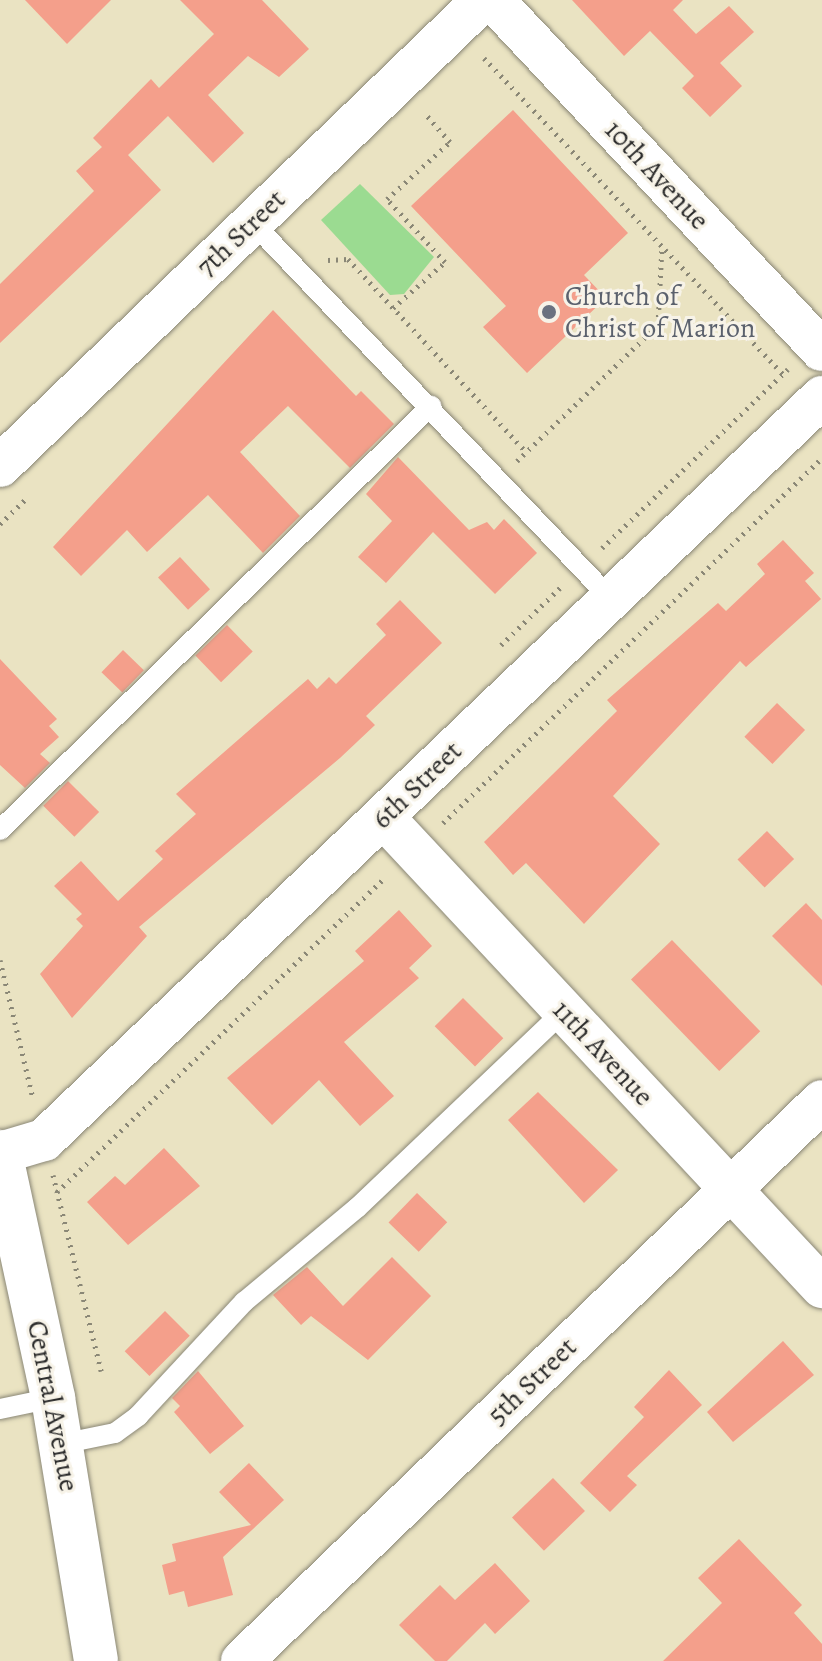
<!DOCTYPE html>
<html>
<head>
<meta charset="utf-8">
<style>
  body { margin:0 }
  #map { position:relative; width:822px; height:1661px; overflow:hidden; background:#eae3c2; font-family:Alegreya,serif }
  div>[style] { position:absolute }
  .green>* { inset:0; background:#9bdb91 }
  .building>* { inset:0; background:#f49f8b; transform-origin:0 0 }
  .path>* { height:5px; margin-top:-2.5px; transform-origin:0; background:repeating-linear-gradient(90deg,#8a8776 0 2px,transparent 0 8px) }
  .roads { filter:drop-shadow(0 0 2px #8a8776) drop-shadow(0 0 2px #8a8776) }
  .lane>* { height:20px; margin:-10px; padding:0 10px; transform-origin:10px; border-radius:10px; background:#fff }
  .street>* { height:42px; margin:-21px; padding:0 21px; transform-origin:21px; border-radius:21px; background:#fff }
  .secondary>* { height:44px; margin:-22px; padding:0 22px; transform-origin:22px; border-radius:22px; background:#fff }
  .dots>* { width:22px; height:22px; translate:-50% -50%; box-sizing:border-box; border:4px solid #f7f3e8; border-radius:50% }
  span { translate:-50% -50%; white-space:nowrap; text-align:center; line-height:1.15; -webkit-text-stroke:6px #f7f3e8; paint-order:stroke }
  .street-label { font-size:28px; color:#2b2b2b }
  .worship-label { font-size:28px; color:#5b616d }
  .left { translate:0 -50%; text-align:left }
</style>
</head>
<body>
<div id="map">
  <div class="green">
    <div style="clip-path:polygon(360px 184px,434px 257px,404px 294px,390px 295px,321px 220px)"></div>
  </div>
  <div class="building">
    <div style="clip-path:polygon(25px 0,111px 0,67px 44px)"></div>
    <div style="clip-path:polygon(180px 0,262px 0,309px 49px,279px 77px,248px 56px,208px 95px,244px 133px,213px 163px,168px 116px,128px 155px,161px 190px,0 343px,0 284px,94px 191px,76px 171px,102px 147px,93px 138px,151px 79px,159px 88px,214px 34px)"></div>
    <div style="clip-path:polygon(572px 0,683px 0,673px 10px,696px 34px,729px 6px,754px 32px,720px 63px,742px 86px,710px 117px,682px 88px,694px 76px,650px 31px,624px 56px)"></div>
    <div style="clip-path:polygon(513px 110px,628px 233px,584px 275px,606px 298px,527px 373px,483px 327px,506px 306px,411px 206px)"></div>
    <div style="clip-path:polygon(273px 310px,356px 396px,361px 391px,394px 424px,350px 468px,288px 406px,240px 452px,300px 516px,263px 553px,208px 495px,147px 552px,127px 530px,81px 576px,53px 547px)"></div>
    <div style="clip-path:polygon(398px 457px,469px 530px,487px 522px,494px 530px,504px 519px,537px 553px,495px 594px,433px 532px,386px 583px,358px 557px,392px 521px,366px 494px)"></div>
    <div style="clip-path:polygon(783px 540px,814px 573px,805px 581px,821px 599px,746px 667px,740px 661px,613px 796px,660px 844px,584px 924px,526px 863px,513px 875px,484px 842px,617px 711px,607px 700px,718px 603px,726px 611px,765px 574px,757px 564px)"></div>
    <div style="left:180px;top:557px;width:44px;height:30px;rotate:47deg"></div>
    <div style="clip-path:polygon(400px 600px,442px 643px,366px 716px,375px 725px,340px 758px,139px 927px,147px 936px,72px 1018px,40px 974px,83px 926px,76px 919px,82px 914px,54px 886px,81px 861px,118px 901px,163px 859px,155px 851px,196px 814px,176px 794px,308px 679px,317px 689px,329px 677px,336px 684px,386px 635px,376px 624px)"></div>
    <div style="left:227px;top:625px;width:37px;height:44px;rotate:46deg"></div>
    <div style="left:123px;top:650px;width:29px;height:31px;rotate:44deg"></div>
    <div style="clip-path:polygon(0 659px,57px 719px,49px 726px,59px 737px,40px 754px,50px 763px,25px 788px,0 765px)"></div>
    <div style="left:777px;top:703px;width:39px;height:47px;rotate:44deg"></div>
    <div style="left:68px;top:781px;width:44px;height:35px;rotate:45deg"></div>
    <div style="left:767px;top:831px;width:39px;height:41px;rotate:46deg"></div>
    <div style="clip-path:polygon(806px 903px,822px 920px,822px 986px,772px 936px)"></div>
    <div style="clip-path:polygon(399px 910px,432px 946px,409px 968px,419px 978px,344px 1042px,394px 1096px,360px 1126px,319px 1080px,272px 1125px,227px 1078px,364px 961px,355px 951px)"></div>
    <div style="left:672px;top:940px;width:127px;height:57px;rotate:46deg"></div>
    <div style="left:463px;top:998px;width:57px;height:40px;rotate:45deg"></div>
    <div style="clip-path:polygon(538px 1092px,618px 1170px,584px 1203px,508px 1120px)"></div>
    <div style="clip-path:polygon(164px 1148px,200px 1186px,128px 1245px,87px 1202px,115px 1176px,125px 1185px)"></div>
    <div style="left:417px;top:1193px;width:42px;height:41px;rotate:44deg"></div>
    <div style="clip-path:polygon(392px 1257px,431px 1296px,368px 1360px,311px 1316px,301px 1325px,273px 1295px,307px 1267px,343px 1306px)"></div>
    <div style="left:165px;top:1311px;width:35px;height:57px;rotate:45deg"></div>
    <div style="clip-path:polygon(783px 1341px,814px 1375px,733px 1442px,707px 1412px)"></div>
    <div style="clip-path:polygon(669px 1370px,702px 1405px,627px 1476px,637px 1485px,610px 1512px,580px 1483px,644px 1417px,634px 1407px)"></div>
    <div style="clip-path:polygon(198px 1371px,244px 1426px,210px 1454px,174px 1412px,180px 1406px,172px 1398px)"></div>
    <div style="clip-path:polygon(249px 1463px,284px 1500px,223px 1557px,233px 1595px,188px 1607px,184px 1591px,169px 1595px,162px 1565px,176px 1561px,172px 1544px,251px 1525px,219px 1492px)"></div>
    <div style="left:553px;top:1478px;width:46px;height:57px;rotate:46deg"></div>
    <div style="clip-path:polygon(739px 1539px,802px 1605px,794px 1613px,822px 1644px,822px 1661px,663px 1661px,722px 1603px,698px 1578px)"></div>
    <div style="clip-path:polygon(495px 1563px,530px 1601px,495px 1634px,485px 1623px,447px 1661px,435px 1661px,399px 1625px,440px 1585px,455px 1600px)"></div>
  </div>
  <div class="path">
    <div style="left:484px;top:58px;width:435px;rotate:46.6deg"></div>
    <div style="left:328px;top:260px;width:20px;rotate:-3deg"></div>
    <div style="left:348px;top:259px;width:263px;rotate:47.3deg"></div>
    <div style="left:393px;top:308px;width:69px;rotate:-41.5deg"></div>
    <div style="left:445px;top:262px;width:86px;rotate:-132.6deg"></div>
    <div style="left:387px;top:199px;width:85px;rotate:-42.1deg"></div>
    <div style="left:450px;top:142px;width:37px;rotate:-131deg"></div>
    <div style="left:517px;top:461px;width:196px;rotate:-44deg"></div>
    <div style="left:658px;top:325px;width:78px;rotate:-87.1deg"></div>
    <div style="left:0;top:524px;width:39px;rotate:-44deg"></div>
    <div style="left:602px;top:548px;width:258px;rotate:-43.9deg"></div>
    <div style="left:501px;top:645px;width:86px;rotate:-44.1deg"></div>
    <div style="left:443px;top:823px;width:526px;rotate:-43.92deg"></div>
    <div style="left:0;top:960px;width:142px;rotate:76.6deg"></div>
    <div style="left:53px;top:1175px;width:202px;rotate:76.2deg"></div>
    <div style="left:57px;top:1192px;width:455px;rotate:-43.8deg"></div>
  </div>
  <div class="roads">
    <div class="lane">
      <div style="left:252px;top:222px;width:521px;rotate:46.4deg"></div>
      <div style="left:0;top:830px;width:605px;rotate:-44.53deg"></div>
      <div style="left:0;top:1409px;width:54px;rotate:-11.7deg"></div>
      <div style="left:61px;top:1444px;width:55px;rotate:-11.5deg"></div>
      <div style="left:115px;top:1433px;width:29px;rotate:-36deg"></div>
      <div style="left:138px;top:1416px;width:156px;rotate:-47.1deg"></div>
      <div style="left:244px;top:1302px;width:147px;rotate:-39.8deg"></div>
      <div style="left:357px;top:1208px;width:286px;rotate:-43.6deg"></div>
    </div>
    <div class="street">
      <div style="left:493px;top:0;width:480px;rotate:46.8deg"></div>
      <div style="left:0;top:466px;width:671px;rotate:-43.97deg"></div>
      <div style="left:384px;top:818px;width:642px;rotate:46.96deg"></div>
      <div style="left:0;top:1153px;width:46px;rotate:-16.5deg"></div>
      <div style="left:44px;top:1140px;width:1076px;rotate:-43.68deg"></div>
      <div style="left:242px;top:1661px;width:806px;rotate:-43.99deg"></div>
    </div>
    <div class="secondary">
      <div style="left:0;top:1152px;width:252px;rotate:77.8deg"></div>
      <div style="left:53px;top:1398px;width:266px;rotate:80.7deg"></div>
    </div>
  </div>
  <div class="dots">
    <div style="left:549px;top:312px;background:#6b7280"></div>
  </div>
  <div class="street-label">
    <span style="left:657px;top:175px;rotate:47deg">10th Avenue</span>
    <span style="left:241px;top:233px;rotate:-44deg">7th Street</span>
    <span style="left:417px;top:785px;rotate:-44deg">6th Street</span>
    <span style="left:603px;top:1053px;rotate:47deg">11th Avenue</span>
    <span style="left:532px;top:1381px;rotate:-44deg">5th Street</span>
    <span style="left:53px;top:1406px;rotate:79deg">Central Avenue</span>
  </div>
  <div class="worship-label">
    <span class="left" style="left:565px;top:312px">Church of<br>Christ of Marion</span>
  </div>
</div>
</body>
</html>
